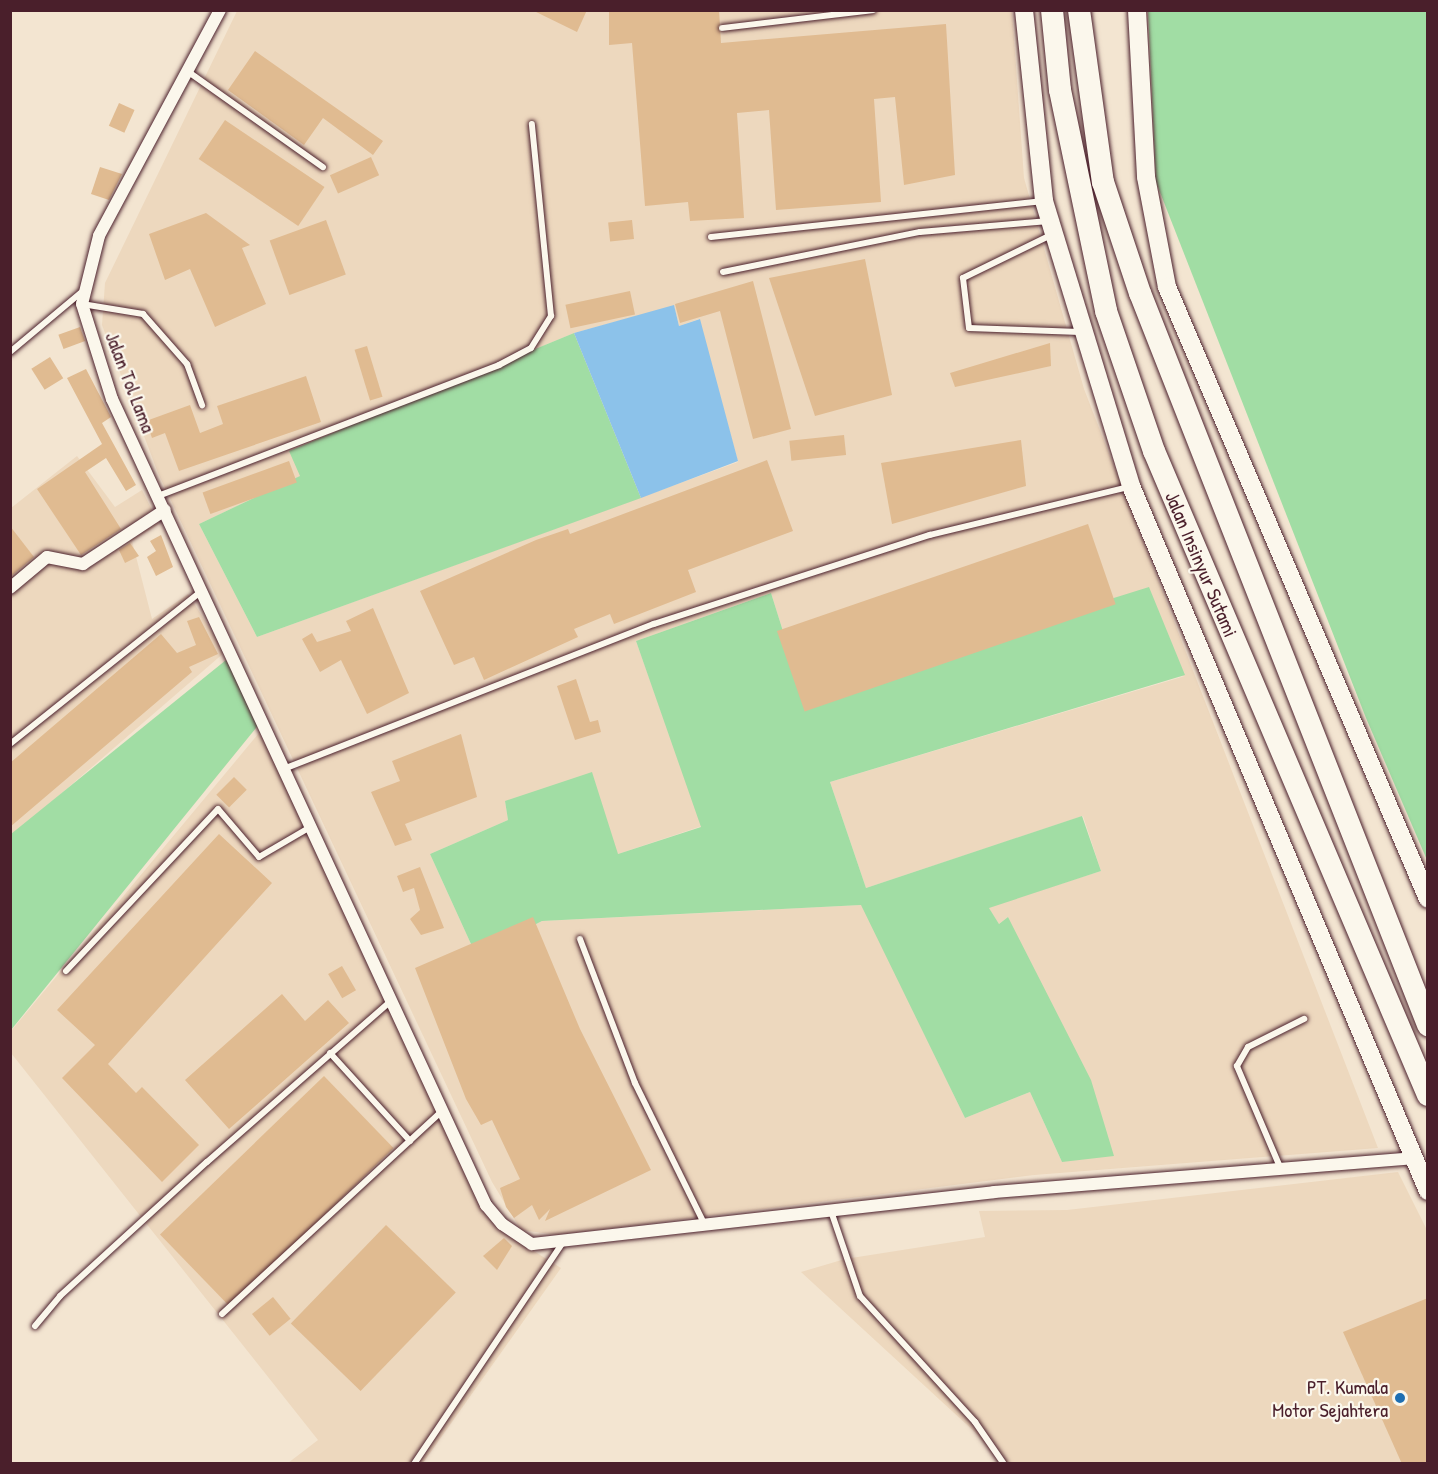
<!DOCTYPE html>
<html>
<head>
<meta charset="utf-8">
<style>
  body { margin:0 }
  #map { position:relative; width:1438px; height:1474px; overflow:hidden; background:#f3e5d1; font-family:"Patrick Hand",sans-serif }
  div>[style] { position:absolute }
  .built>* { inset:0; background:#edd8be }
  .green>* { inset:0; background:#a1dda4 }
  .water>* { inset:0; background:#8cc2ea }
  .building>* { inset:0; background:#e0bb91; transform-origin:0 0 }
  .roads { filter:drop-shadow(0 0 2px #4a1f2b) drop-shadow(0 0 2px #4a1f2b) }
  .lane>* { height:6px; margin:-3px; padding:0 3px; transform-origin:3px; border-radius:3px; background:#fbf7ec }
  .street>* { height:12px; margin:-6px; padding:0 6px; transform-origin:6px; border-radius:6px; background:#fbf7ec }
  .secondary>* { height:18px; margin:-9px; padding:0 9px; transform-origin:9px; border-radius:9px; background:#fbf7ec }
  .highway>* { height:22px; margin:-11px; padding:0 11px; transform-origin:11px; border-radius:11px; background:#fbf7ec }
  .dots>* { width:16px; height:16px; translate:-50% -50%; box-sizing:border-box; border:3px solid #fbf7ec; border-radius:50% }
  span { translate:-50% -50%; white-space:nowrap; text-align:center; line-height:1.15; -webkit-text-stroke:4.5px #fbf7ec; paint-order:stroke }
  .street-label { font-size:20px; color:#4a1f2b }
  .poi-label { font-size:20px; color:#4a1f2b }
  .right { translate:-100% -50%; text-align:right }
  .frame { position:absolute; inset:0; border:12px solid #4a1f2b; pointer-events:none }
</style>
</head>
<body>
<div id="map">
  <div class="built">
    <div style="clip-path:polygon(evenodd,237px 11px,1012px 11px,1024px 178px,1084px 389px,1378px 1148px,1034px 1175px,558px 1235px,521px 1230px,492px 1182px,158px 473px,102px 325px,105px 283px,237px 11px,674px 306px,679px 326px,699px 319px,738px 462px,257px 637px,199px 524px,301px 476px,290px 451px,574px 333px,674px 306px,237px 11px,771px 593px,803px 695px,1185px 676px,830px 782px,866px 888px,1083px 816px,1101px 871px,988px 907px,999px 924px,1008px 917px,1062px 1162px,1030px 1092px,965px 1118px,862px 905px,542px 921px,476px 955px,430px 854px,508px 820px,505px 801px,618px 854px,702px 826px,636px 641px,771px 593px)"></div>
    <div style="clip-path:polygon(77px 456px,115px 507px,142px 490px,159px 524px,132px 541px,152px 619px,188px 594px,225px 652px,11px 837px,11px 508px)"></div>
    <div style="clip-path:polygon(264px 727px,500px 1230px,561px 1268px,423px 1463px,288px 1463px,318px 1440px,11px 1053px,11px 1031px)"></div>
    <div style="clip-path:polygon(1398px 1172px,1427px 1230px,1427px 1463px,999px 1463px,978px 1435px,801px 1272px,845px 1259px,985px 1237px,979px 1211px,1067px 1210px)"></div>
  </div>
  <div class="green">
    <div style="clip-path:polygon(1148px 11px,1427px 11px,1427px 860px,1366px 718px,1156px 182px)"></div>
    <div style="clip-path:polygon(574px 333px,641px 498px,257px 637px,199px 524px,300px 476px,289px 451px)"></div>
    <div style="clip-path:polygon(1149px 587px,1185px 675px,830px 782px,866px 888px,1082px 816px,1101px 871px,989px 908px,999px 924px,1008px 917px,1091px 1080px,1114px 1156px,1062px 1162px,1030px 1092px,965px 1118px,861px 905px,542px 921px,476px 955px,430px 854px,508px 820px,505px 801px,592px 772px,618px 854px,701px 827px,636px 641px,771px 593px,803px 695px)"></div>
    <div style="clip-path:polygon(226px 660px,260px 723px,11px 1030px,11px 834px)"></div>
  </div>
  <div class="water">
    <div style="clip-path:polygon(674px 305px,679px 326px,700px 319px,738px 461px,641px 498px,574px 333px)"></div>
  </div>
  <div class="building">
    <div style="clip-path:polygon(532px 10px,587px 10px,577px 32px)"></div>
    <div style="clip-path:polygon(609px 10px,719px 10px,721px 43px,946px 24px,955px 175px,904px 185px,895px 97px,874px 99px,881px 202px,776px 210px,769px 110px,737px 113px,744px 218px,690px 221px,688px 202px,645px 206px,632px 43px,609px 45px)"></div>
    <div style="clip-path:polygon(255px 51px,383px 141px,373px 155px,323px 118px,304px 145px,228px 90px)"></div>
    <div style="left:119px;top:103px;width:17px;height:25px;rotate:24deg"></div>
    <div style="left:225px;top:120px;width:120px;height:47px;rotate:34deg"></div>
    <div style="left:371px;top:157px;width:20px;height:45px;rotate:66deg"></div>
    <div style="clip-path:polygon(100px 167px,122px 174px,109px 200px,91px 194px)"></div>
    <div style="clip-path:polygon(206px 213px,250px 245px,242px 248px,266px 304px,215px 327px,190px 269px,165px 280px,149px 234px)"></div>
    <div style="left:326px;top:220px;width:58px;height:60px;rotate:70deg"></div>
    <div style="left:632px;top:220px;width:19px;height:24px;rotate:84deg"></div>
    <div style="clip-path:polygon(865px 259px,892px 395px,815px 416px,769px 278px)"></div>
    <div style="clip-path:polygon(753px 281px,791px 429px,753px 439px,720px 311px,680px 323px,675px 304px)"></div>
    <div style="left:630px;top:291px;width:24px;height:66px;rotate:78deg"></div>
    <div style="left:80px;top:327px;width:15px;height:23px;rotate:70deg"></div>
    <div style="clip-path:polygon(1050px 343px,1051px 366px,955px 387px,950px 373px)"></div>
    <div style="left:367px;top:346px;width:53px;height:13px;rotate:73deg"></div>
    <div style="left:50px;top:357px;width:25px;height:22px;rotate:58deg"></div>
    <div style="clip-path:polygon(86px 369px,111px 417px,102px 423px,136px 485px,126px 491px,106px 458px,85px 472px,121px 529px,81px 555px,37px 489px,102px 444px,67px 378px)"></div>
    <div style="clip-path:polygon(306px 376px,321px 422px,179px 471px,165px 433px,152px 438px,146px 421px,190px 405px,200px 433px,223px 424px,217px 406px)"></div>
    <div style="left:844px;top:435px;width:20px;height:55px;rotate:84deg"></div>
    <div style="clip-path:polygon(1021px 440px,1026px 486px,892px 524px,881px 463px)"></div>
    <div style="clip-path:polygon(767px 460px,793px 531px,688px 570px,696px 592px,614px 624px,610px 614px,574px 629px,578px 637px,484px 680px,474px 657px,454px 665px,420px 591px,536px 540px,568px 529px,570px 534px)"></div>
    <div style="left:289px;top:461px;width:23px;height:92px;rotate:70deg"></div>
    <div style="left:1088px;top:524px;width:85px;height:329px;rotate:71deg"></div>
    <div style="clip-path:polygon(10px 526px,34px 557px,10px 577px)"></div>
    <div style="clip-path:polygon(161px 535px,173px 567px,156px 576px,147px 557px,156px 551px,150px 541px)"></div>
    <div style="clip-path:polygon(130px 543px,139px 556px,125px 563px,119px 550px)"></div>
    <div style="clip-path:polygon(373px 608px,409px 693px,367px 714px,341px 660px,320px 672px,302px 639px,312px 633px,317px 642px,351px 631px,346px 621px)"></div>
    <div style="clip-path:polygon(199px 617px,218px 654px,189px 667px,192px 672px,10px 827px,10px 763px,161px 634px,177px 653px,196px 645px,187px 621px)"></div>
    <div style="clip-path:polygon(576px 679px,590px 722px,598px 720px,601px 732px,575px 740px,557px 686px)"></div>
    <div style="clip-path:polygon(461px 734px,477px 797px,405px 824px,412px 840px,395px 846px,371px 792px,400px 781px,392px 761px)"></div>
    <div style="left:234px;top:777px;width:18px;height:25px;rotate:45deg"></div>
    <div style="clip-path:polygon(219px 834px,272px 883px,108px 1064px,136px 1093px,142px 1087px,199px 1145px,162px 1182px,62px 1078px,95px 1045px,57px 1010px)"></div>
    <div style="clip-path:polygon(420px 867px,444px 928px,421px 935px,410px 919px,420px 910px,414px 888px,403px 892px,397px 876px)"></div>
    <div style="clip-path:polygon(533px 917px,580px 1029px,651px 1170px,545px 1221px,550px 1209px,539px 1220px,532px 1205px,514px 1218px,506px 1207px,500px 1188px,520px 1179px,492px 1120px,481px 1125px,466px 1099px,415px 968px)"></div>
    <div style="left:342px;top:966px;width:28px;height:16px;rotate:60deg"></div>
    <div style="clip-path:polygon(282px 994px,305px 1021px,328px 1000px,349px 1023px,229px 1129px,185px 1080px)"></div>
    <div style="left:324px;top:1076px;width:100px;height:228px;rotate:46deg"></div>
    <div style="left:386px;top:1225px;width:97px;height:137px;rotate:44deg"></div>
    <div style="clip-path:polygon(504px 1238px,512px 1246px,497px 1270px,483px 1256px)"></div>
    <div style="left:273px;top:1297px;width:28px;height:27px;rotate:51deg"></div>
    <div style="clip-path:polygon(1428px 1298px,1428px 1464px,1402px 1464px,1343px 1332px)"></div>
  </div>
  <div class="roads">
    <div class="lane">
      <div style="left:722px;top:28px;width:152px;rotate:-6.8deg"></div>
      <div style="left:190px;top:73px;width:163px;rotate:35.3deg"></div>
      <div style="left:1051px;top:235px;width:98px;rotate:154deg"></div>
      <div style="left:963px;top:278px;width:50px;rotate:83.2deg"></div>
      <div style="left:969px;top:328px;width:111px;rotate:2.1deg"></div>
      <div style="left:711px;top:237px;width:332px;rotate:-6.2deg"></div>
      <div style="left:723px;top:272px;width:201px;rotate:-11.5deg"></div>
      <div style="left:920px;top:232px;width:129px;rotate:-4.9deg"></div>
      <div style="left:82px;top:304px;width:62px;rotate:9.3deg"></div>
      <div style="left:143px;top:314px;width:67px;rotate:48.7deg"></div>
      <div style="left:187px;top:364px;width:44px;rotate:69.9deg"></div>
      <div style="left:10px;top:352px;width:95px;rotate:-39.9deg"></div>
      <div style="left:158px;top:496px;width:365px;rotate:-21deg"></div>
      <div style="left:499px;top:365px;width:36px;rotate:-28deg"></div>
      <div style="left:531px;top:348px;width:38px;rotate:-58deg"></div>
      <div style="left:551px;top:316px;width:193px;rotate:-95.7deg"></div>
      <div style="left:10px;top:744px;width:247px;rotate:-38.6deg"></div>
      <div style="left:286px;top:768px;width:395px;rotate:-21.4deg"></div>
      <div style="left:654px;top:624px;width:290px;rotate:-17.9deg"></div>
      <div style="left:930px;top:535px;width:205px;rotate:-13.6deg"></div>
      <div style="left:580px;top:939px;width:154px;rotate:69.1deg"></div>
      <div style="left:635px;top:1083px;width:158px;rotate:63.8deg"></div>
      <div style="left:66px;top:971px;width:222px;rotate:-46.8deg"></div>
      <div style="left:218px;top:809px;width:63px;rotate:49.5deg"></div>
      <div style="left:259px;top:857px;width:61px;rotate:-30.3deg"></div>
      <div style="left:330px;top:1053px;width:119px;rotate:47.7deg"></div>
      <div style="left:1280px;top:1167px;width:110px;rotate:-113.1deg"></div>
      <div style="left:1237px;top:1066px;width:22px;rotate:-60deg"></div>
      <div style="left:1248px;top:1047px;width:63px;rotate:-26.6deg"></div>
      <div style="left:831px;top:1211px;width:90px;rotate:71.2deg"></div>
      <div style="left:860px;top:1296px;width:171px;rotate:47.6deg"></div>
      <div style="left:975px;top:1422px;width:51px;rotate:55.4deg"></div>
      <div style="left:222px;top:1314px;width:299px;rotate:-42.7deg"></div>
      <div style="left:35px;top:1326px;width:39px;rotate:-50deg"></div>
      <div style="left:60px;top:1296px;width:199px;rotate:-42.4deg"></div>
      <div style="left:207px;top:1162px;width:244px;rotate:-41.2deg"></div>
      <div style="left:414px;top:1464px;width:267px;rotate:-56.1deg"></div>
    </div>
    <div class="street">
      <div style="left:220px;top:10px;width:256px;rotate:118.2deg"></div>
      <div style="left:99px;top:236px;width:70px;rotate:104deg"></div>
      <div style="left:82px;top:304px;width:100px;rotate:72.5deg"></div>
      <div style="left:112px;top:399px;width:889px;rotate:65.11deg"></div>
      <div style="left:486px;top:1205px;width:25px;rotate:50deg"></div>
      <div style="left:502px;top:1224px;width:36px;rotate:34deg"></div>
      <div style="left:532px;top:1244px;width:465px;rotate:-6.4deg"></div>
      <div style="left:994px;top:1192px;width:420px;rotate:-4.6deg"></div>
      <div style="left:10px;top:588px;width:48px;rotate:-40deg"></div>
      <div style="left:47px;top:557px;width:37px;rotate:11deg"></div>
      <div style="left:83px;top:564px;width:98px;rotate:-33.4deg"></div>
    </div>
    <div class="secondary">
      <div style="left:1024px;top:10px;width:192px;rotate:84deg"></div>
      <div style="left:1044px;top:201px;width:298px;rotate:73deg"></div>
      <div style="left:1131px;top:486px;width:765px;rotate:67.16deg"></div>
      <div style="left:1137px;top:10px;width:167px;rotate:86.9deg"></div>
      <div style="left:1146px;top:177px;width:112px;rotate:79.2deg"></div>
      <div style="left:1167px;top:287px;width:665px;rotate:66.9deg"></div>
    </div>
    <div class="highway">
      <div style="left:1052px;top:10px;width:80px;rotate:84.3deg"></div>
      <div style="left:1060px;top:90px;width:226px;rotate:78.2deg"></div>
      <div style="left:1106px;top:311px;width:148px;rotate:71.1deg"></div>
      <div style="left:1154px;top:451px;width:700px;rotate:66.95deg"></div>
      <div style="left:1079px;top:10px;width:174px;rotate:82.1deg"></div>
      <div style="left:1103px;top:182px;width:117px;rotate:71.6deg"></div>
      <div style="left:1140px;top:293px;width:787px;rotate:68.52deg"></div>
    </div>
  </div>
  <div class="dots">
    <div style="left:1400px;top:1398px;background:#1f6fb2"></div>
  </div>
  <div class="street-label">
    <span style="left:131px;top:382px;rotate:69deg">Jalan Tol Lama</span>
    <span style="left:1202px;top:564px;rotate:67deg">Jalan Insinyur Sutami</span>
  </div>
  <div class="poi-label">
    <span class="right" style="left:1388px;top:1398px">PT. Kumala<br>Motor Sejahtera</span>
  </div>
  <div class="frame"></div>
</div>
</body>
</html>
